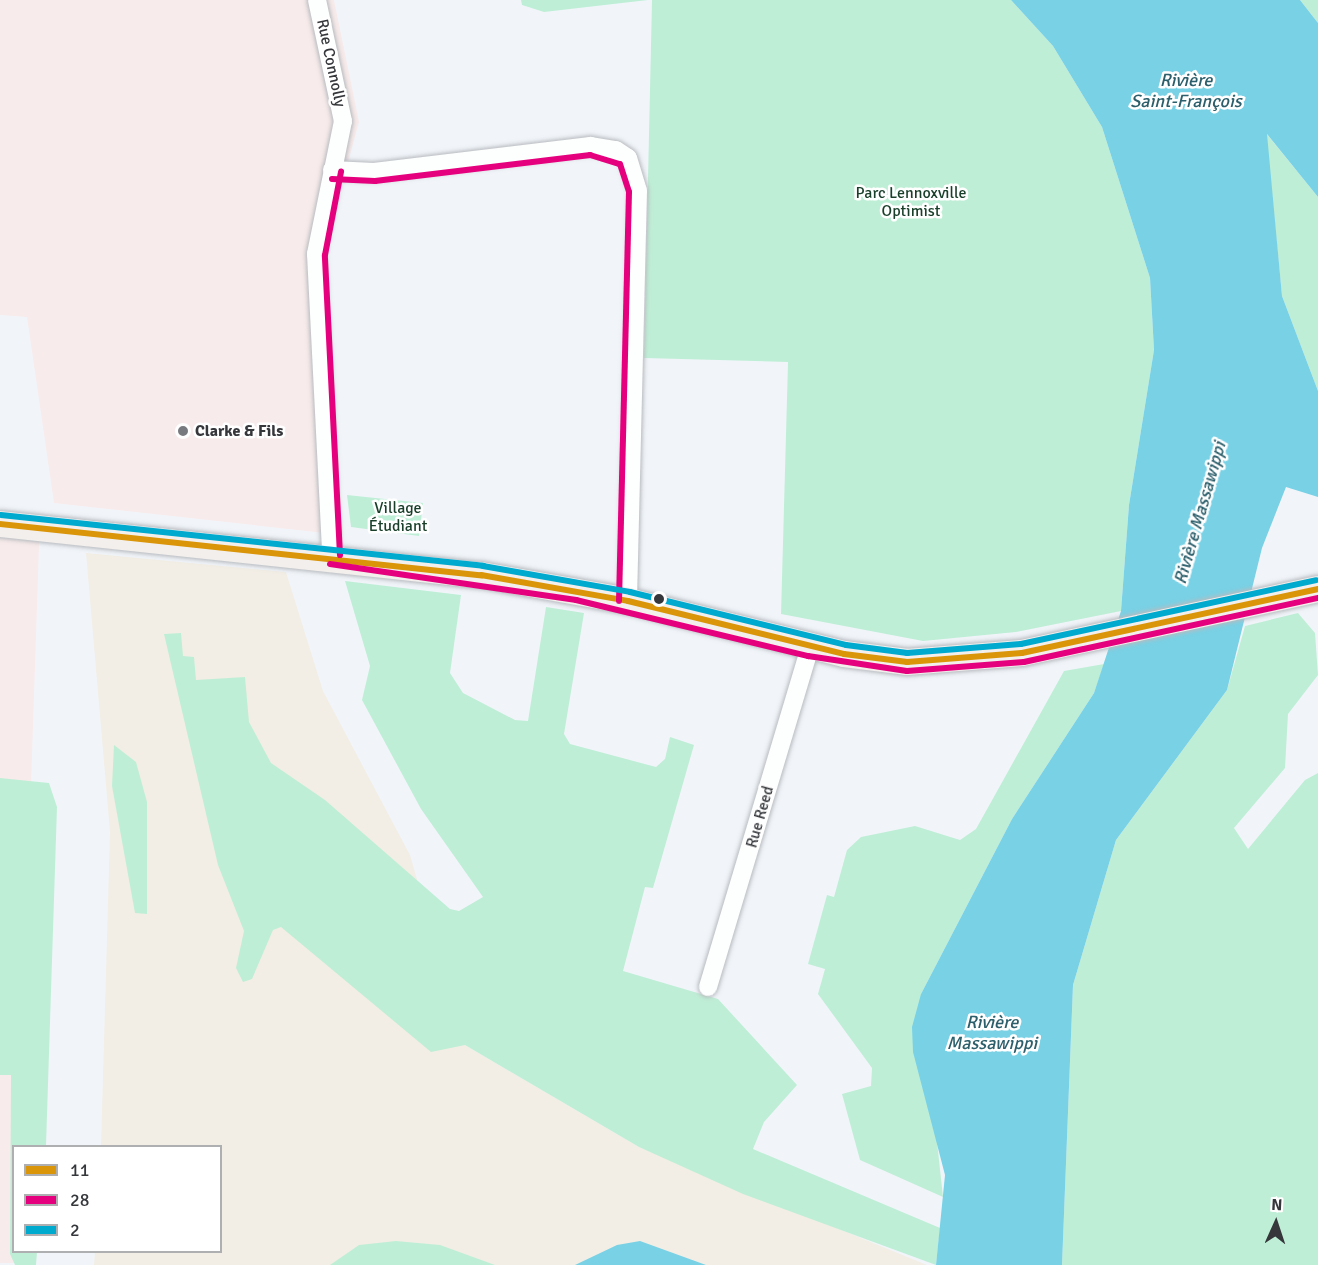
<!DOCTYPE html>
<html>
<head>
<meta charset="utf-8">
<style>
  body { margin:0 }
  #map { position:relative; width:1318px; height:1265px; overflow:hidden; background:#f1f5fa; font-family:Signika,sans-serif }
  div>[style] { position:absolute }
  .commercial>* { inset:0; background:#f8ebeb }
  .industrial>* { inset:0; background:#f2eee5 }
  .green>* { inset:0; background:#bfeed6 }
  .water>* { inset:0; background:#79d1e5 }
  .roads { filter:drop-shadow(0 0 2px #b8bbbf) drop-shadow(0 0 2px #b8bbbf) }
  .minor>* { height:18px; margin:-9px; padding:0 9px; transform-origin:9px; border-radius:9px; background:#fdfefe }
  .secondary>* { height:26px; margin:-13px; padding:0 13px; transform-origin:13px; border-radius:13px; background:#f2efed }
  .bus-1>* { height:6px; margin:-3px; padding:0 3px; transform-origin:3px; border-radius:3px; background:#da9509 }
  .bus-2>* { height:6px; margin:-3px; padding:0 3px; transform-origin:3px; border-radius:3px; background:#e5007d }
  .bus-3>* { height:6px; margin:-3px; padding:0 3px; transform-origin:3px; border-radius:3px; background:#00a9ce }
  .dots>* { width:16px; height:16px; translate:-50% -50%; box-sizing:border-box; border:3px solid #fff; border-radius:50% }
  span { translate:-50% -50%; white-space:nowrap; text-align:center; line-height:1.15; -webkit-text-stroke:5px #fff; paint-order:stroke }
  .street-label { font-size:16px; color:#35373b }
  .park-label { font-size:16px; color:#193f2a }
  .poi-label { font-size:16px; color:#35373b; font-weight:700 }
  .left { translate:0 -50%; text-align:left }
  .water-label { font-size:18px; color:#2c5f6b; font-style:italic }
  .legend { position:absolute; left:12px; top:1145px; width:210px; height:108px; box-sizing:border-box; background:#fff; border:2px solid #aeafb1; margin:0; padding:8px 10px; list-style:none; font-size:18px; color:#35373b }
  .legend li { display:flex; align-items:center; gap:12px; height:30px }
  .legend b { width:30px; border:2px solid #aeafb1 }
  .north { position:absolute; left:1246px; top:1193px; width:60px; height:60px; -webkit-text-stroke:4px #fff; paint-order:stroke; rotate:3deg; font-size:16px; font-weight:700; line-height:24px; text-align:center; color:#35373b }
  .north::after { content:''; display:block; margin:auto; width:21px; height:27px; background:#35373b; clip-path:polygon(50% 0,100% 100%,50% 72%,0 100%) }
</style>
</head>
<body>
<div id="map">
  <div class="commercial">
    <div style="clip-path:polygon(0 0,334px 0,359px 122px,331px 224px,327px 267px,343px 535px,54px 503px,27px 317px,0 315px)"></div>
    <div style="clip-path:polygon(0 515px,40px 516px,19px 1146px,14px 1146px,15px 1263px,0 1263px)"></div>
  </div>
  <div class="industrial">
    <div style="clip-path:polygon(86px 553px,286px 572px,323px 691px,410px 855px,465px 1045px,639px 1147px,927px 1265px,94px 1265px,95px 1252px,220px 1252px,220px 1146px,101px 1146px,110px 832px)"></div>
  </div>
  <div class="green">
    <div style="clip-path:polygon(521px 0,648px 0,544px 12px,522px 5px)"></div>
    <div style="clip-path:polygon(652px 0,1011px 0,1053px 46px,1102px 127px,1150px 278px,1154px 350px,1129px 505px,1121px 611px,1016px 632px,923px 641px,781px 614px,788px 362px,644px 358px)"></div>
    <div style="clip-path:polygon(1300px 0,1318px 0,1318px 23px)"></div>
    <div style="clip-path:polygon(1266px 133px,1318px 197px,1318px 391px,1282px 296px)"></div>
    <div style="clip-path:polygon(347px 495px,423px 503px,419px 536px,351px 527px)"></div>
    <div style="clip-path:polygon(345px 581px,461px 595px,450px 673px,463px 693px,515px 720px,528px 721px,546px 607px,584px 613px,564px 734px,570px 744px,656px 767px,665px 759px,670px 737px,694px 745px,653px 888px,645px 887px,623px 971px,718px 999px,797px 1085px,764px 1122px,753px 1149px,940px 1228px,936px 1265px,743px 1194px,639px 1147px,465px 1045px,431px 1052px,281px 927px,273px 930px,252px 979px,243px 982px,236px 968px,244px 931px,218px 865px,164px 634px,181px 633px,183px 656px,194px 657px,196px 680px,245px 677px,249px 722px,271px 763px,325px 800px,450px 909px,459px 911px,483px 897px,421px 809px,362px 700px,370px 666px)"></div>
    <div style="clip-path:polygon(1298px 613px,1315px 633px,1318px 675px,1288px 714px,1285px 768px,1234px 828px,1248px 849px,1305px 780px,1318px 773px,1318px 1265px,1062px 1265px,1073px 985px,1116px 840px,1227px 690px,1245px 626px)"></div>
    <div style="clip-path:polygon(1104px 664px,1094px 693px,1012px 819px,921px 994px,943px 1197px,860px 1160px,842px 1094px,871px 1086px,872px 1068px,818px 994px,825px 969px,808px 964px,827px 895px,834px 897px,847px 850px,861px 837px,915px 826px,960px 840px,976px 829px,1064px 671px)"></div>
    <div style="clip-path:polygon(114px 745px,136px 762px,147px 802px,147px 914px,135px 913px,112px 786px)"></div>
    <div style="clip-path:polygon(0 778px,49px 783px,57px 807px,46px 1146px,14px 1146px,14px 1252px,37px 1252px,36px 1265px,15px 1265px,10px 1254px,11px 1075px,0 1075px)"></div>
    <div style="clip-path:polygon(396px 1241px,440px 1245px,495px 1265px,330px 1265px,359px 1245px)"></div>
  </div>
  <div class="water">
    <div style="clip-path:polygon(1011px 0,1300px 0,1318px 23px,1318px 197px,1267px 134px,1282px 296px,1318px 391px,1318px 497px,1286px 487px,1262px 548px,1227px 690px,1116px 840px,1073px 985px,1062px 1265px,936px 1265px,945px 1175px,913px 1052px,912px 1027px,921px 994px,1012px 819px,1094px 693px,1121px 611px,1129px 505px,1154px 350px,1150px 278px,1102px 127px,1053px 46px)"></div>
    <div style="clip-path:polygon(640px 1241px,706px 1265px,575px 1265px,617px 1245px)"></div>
  </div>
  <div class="roads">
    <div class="minor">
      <div style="left:317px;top:0;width:124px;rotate:77.9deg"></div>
      <div style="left:343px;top:121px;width:136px;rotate:101.5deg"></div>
      <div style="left:316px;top:254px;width:301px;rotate:87.1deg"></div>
      <div style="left:332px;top:170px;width:42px;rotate:2.7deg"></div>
      <div style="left:374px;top:172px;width:218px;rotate:-6.9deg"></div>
      <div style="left:590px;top:146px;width:26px;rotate:9deg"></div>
      <div style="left:616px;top:150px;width:14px;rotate:34deg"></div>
      <div style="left:628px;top:158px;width:34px;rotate:73deg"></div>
      <div style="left:638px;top:191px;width:410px;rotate:91.4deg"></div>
      <div style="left:708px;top:987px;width:355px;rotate:-73.3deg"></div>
    </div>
    <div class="secondary">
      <div style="left:0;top:524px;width:484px;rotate:6.1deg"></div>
      <div style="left:481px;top:575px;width:149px;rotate:10deg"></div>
      <div style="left:628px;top:601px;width:222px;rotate:13.8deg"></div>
      <div style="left:844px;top:654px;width:64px;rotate:7.2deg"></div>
      <div style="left:907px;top:662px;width:115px;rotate:-4.5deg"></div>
      <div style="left:1022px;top:653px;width:303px;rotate:-12.2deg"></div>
    </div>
  </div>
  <div class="bus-1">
    <div style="left:0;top:524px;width:484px;rotate:6.1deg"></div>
    <div style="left:481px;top:575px;width:149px;rotate:10deg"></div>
    <div style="left:628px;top:601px;width:222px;rotate:13.8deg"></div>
    <div style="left:844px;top:654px;width:64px;rotate:7.2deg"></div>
    <div style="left:907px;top:662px;width:115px;rotate:-4.5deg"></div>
    <div style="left:1022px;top:653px;width:303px;rotate:-12.2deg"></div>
  </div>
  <div class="bus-2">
    <div style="left:332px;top:179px;width:43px;rotate:2.7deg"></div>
    <div style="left:375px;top:181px;width:217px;rotate:-6.9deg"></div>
    <div style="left:590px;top:155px;width:31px;rotate:17deg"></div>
    <div style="left:620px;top:164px;width:29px;rotate:72deg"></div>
    <div style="left:629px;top:192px;width:409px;rotate:91.4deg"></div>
    <div style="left:340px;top:555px;width:300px;rotate:-92.9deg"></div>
    <div style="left:325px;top:255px;width:85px;rotate:-79.1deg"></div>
    <div style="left:330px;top:564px;width:249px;rotate:8.3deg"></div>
    <div style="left:576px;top:600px;width:239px;rotate:13.6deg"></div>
    <div style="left:808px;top:656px;width:100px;rotate:8.6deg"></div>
    <div style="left:907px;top:671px;width:117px;rotate:-4.4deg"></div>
    <div style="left:1024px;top:662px;width:301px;rotate:-12.3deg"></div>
  </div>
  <div class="bus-3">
    <div style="left:1px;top:515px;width:485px;rotate:6deg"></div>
    <div style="left:483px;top:566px;width:149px;rotate:10deg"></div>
    <div style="left:630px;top:592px;width:222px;rotate:13.8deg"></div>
    <div style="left:846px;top:645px;width:62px;rotate:7.5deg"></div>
    <div style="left:907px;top:653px;width:114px;rotate:-4.5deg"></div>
    <div style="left:1021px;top:644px;width:302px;rotate:-12.2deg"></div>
  </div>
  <div class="dots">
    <div style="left:183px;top:431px;background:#777a7e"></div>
    <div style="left:659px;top:599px;background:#35373b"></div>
  </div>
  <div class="street-label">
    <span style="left:331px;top:63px;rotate:78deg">Rue Connolly</span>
    <span style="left:760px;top:817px;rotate:-74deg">Rue Reed</span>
  </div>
  <div class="park-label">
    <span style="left:911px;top:202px">Parc Lennoxville<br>Optimist</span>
    <span style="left:398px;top:517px">Village<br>Étudiant</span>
  </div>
  <div class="poi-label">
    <span class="left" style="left:195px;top:431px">Clarke &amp; Fils</span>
  </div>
  <div class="water-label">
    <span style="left:1186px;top:91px">Rivière<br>Saint-François</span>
    <span style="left:1200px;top:513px;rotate:-74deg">Rivière Massawippi</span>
    <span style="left:992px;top:1033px">Rivière<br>Massawippi</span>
  </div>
  <ul class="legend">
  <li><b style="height:8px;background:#da9509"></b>11</li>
  <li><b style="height:8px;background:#e5007d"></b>28</li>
  <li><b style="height:8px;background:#00a9ce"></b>2</li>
  </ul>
  <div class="north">N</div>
</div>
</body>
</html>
